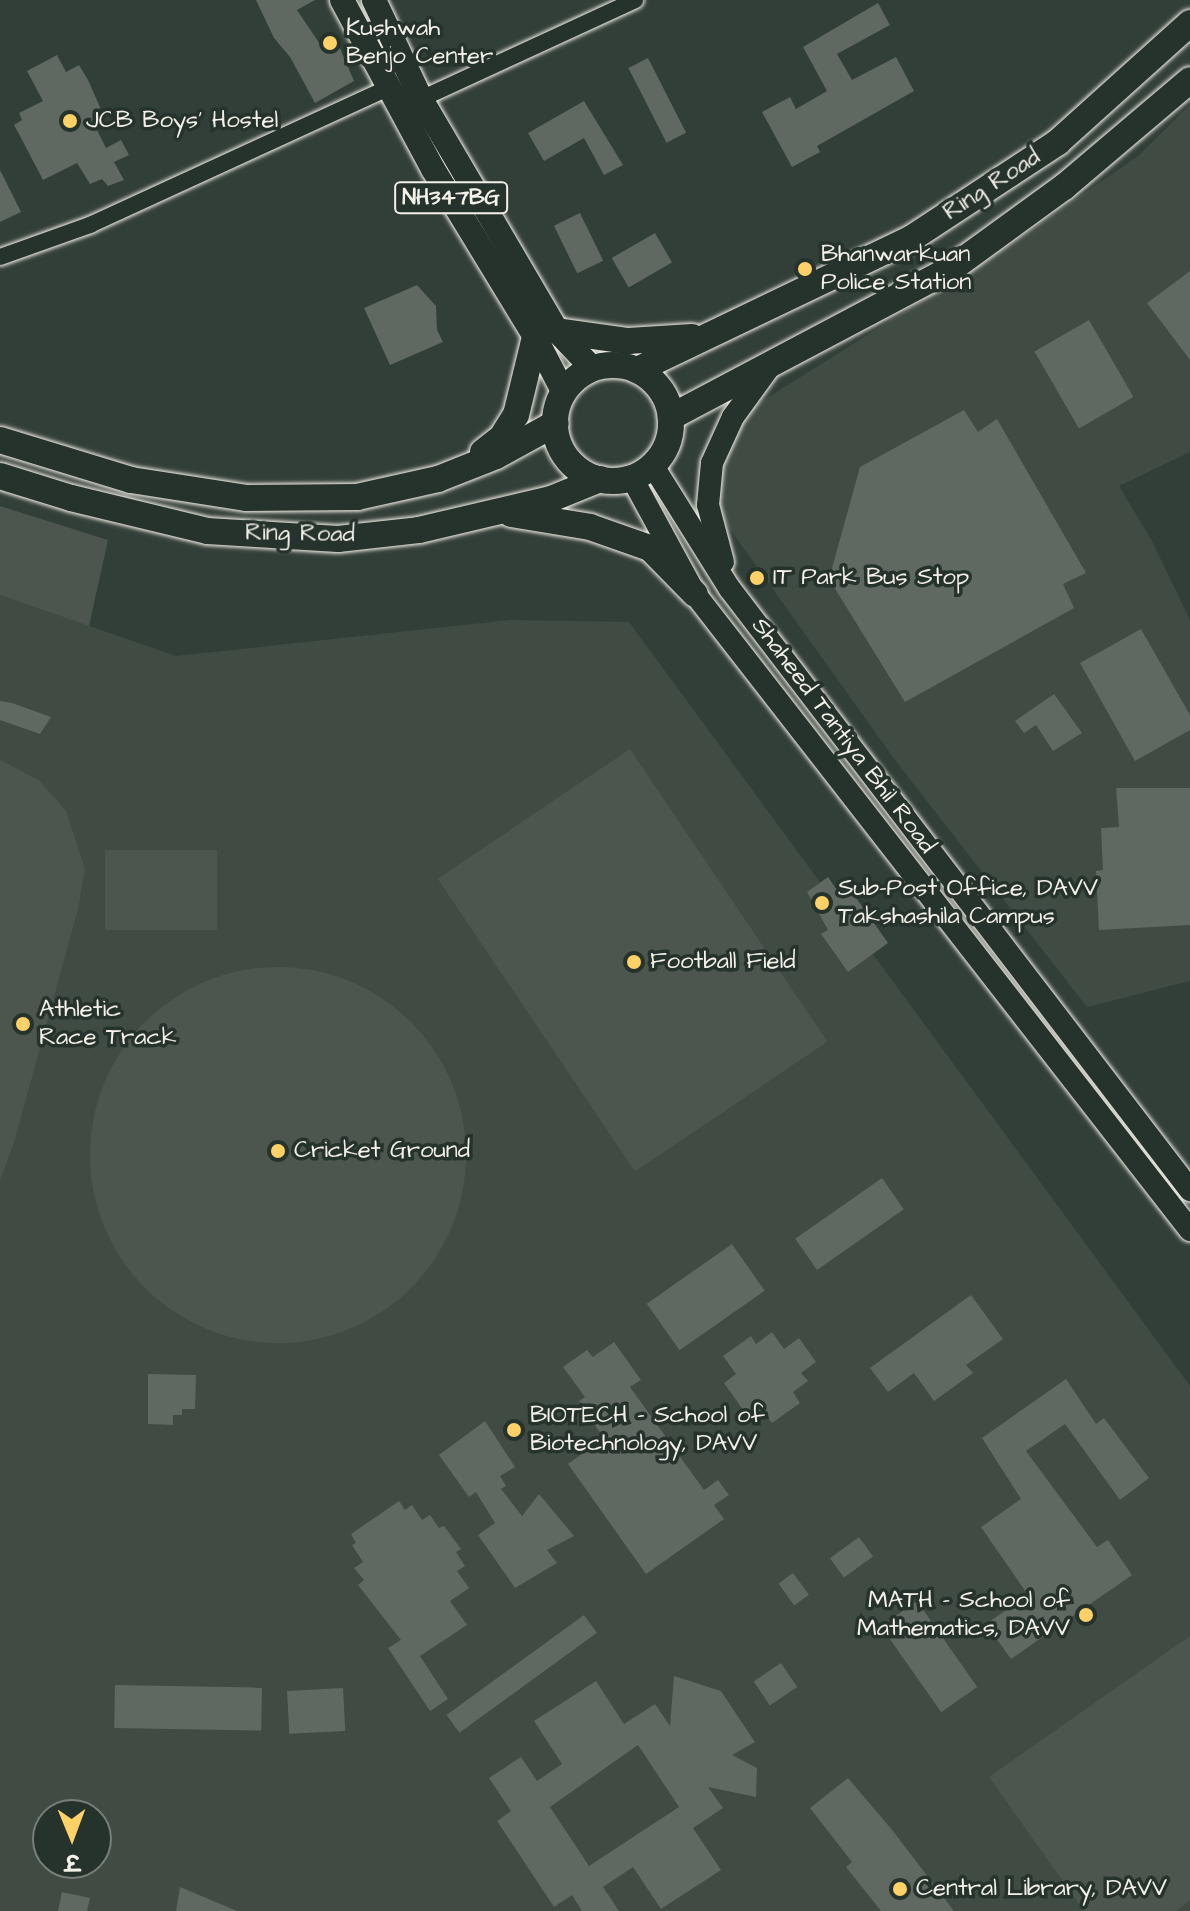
<!DOCTYPE html>
<html>
<head>
<meta charset="utf-8">
<style>
  body { margin:0 }
  #map { position:relative; width:1190px; height:1911px; overflow:hidden; background:#323e38; font-family:"Architects Daughter","Playpen Sans Deva",sans-serif }
  div>[style] { position:absolute }
  .built>* { inset:0; background:#404b44 }
  .green>* { inset:0; background:#4c564f; transform-origin:0 0 }
  .round { border-radius:50% }
  .building>* { inset:0; background:#5f6861; transform-origin:0 0 }
  .roads { filter:drop-shadow(0 0 2px #f4f1e8) drop-shadow(0 0 2px #f4f1e8) }
  .minor>* { height:16px; margin:-8px; padding:0 8px; transform-origin:8px; border-radius:8px; background:#26332d }
  .secondary>* { height:22px; margin:-11px; padding:0 11px; transform-origin:11px; border-radius:11px; background:#26332d }
  .primary>* { height:24px; margin:-12px; padding:0 12px; transform-origin:12px; border-radius:12px; background:#26332d }
  .trunk>* { height:26px; margin:-13px; padding:0 13px; transform-origin:13px; border-radius:13px; background:#26332d }
  .trunk>.ring { margin:-13px; padding:0; box-sizing:content-box; background:none; border:26px solid #26332d; border-radius:50% }
  .dots>* { width:22px; height:22px; translate:-50% -50%; box-sizing:border-box; border:4px solid #26332d; border-radius:50% }
  span { translate:-50% -50%; white-space:nowrap; text-align:center; line-height:1.15; -webkit-text-stroke:7px #26332d; paint-order:stroke }
  .shield-label span { padding:2px 6px; background:#26332d; border:2px solid; border-radius:6px; -webkit-text-stroke-width:0 }
  .shield-label { font-size:22px; color:#f4f1e8; font-weight:700 }
  .poi-label { font-size:24px; color:#f4f1e8 }
  .left { translate:0 -50%; text-align:left }
  .right { translate:-100% -50%; text-align:right }
  .street-label { font-size:24px; color:#f4f1e8 }
  .north { position:absolute; left:32px; top:1799px; width:80px; height:80px; box-sizing:border-box; background:#26332d; border:2px solid #787f78; border-radius:50%; rotate:179deg; font-size:22px; font-weight:700; line-height:32px; text-align:center; color:#f4f1e8 }
  .north::after { content:''; display:block; margin:auto; width:28px; height:36px; background:#ffd166; clip-path:polygon(50% 0,100% 100%,50% 72%,0 100%) }
</style>
</head>
<body>
<div id="map">
  <div class="built">
    <div style="clip-path:polygon(1190px 105px,1190px 452px,1119px 486px,1152px 541px,1190px 620px,1190px 981px,1087px 1007px,895px 760px,720px 515px,714px 470px,721px 427px,1001px 251px,1138px 156px)"></div>
    <div style="clip-path:polygon(evenodd,0 595px,176px 656px,511px 620px,629px 622px,1190px 1386px,1190px 1911px,0 1911px,0 595px,48px 1815px,96px 1815px,96px 1863px,48px 1863px,48px 1815px)"></div>
  </div>
  <div class="green">
    <div style="clip-path:polygon(0 506px,108px 540px,89px 626px,0 595px)"></div>
    <div style="left:630px;top:749px;width:353px;height:232px;rotate:56deg"></div>
    <div style="clip-path:polygon(0 760px,39px 780px,66px 811px,85px 869px,78px 909px,15px 1139px,0 1181px)"></div>
    <div style="left:105px;top:850px;width:112px;height:80px"></div>
    <div class="round" style="left:90px;top:967px;width:376px;height:376px"></div>
    <div style="clip-path:polygon(1190px 1636px,1190px 1900px,1176px 1911px,1084px 1911px,989px 1777px)"></div>
  </div>
  <div class="building">
    <div style="clip-path:polygon(256px 0,315px 0,297px 10px,326px 53px,339px 46px,354px 81px,315px 103px,290px 57px,274px 38px)"></div>
    <div style="clip-path:polygon(878px 3px,890px 25px,837px 54px,852px 80px,896px 57px,914px 91px,817px 146px,820px 152px,792px 167px,762px 112px,790px 97px,796px 109px,827px 91px,803px 47px)"></div>
    <div style="clip-path:polygon(57px 55px,66px 72px,79px 65px,88px 80px,103px 114px,92px 120px,106px 148px,121px 140px,129px 155px,114px 162px,124px 180px,108px 186px,102px 179px,90px 184px,77px 163px,43px 180px,20px 136px,14px 125px,22px 120px,19px 113px,43px 101px,27px 71px)"></div>
    <div style="left:648px;top:58px;width:84px;height:22px;rotate:63deg"></div>
    <div style="clip-path:polygon(584px 101px,623px 165px,604px 175px,584px 138px,544px 161px,528px 133px)"></div>
    <div style="clip-path:polygon(0 170px,21px 212px,0 222px)"></div>
    <div style="left:580px;top:213px;width:53px;height:29px;rotate:64deg"></div>
    <div style="left:655px;top:233px;width:34px;height:50px;rotate:60deg"></div>
    <div style="clip-path:polygon(1190px 271px,1190px 360px,1147px 303px)"></div>
    <div style="clip-path:polygon(417px 285px,436px 306px,437px 330px,443px 342px,390px 365px,364px 308px)"></div>
    <div style="left:1089px;top:320px;width:89px;height:63px;rotate:60deg"></div>
    <div style="clip-path:polygon(964px 410px,978px 432px,997px 419px,1086px 573px,1063px 584px,1074px 608px,905px 702px,829px 579px,860px 467px)"></div>
    <div style="clip-path:polygon(1141px 629px,1190px 715px,1190px 730px,1135px 761px,1080px 663px)"></div>
    <div style="clip-path:polygon(1054px 694px,1082px 733px,1053px 751px,1036px 725px,1024px 733px,1015px 721px)"></div>
    <div style="clip-path:polygon(0 701px,12px 703px,51px 717px,40px 734px,0 720px)"></div>
    <div style="clip-path:polygon(1116px 788px,1190px 788px,1190px 925px,1099px 930px,1096px 871px,1103px 870px,1101px 828px,1119px 827px)"></div>
    <div style="clip-path:polygon(828px 877px,843px 899px,852px 892px,888px 943px,848px 972px,821px 934px,828px 930px,807px 892px)"></div>
    <div style="left:882px;top:1178px;width:38px;height:106px;rotate:55deg"></div>
    <div style="left:732px;top:1244px;width:57px;height:104px;rotate:55deg"></div>
    <div style="clip-path:polygon(971px 1295px,1003px 1339px,966px 1365px,973px 1373px,934px 1401px,914px 1373px,888px 1392px,870px 1368px)"></div>
    <div style="clip-path:polygon(772px 1332px,784px 1349px,799px 1338px,816px 1362px,801px 1373px,808px 1381px,793px 1392px,800px 1403px,772px 1423px,764px 1412px,751px 1421px,724px 1383px,736px 1374px,723px 1356px,751px 1336px,756px 1344px)"></div>
    <div style="clip-path:polygon(614px 1342px,641px 1380px,630px 1387px,704px 1490px,718px 1480px,729px 1495px,714px 1505px,724px 1519px,646px 1574px,568px 1464px,604px 1438px,578px 1402px,585px 1397px,563px 1367px,587px 1350px,593px 1357px)"></div>
    <div style="clip-path:polygon(148px 1374px,196px 1375px,195px 1409px,182px 1409px,182px 1415px,173px 1415px,173px 1425px,148px 1424px)"></div>
    <div style="clip-path:polygon(1066px 1379px,1096px 1424px,1104px 1418px,1149px 1478px,1120px 1500px,1065px 1424px,1026px 1451px,1097px 1547px,1108px 1540px,1132px 1575px,1011px 1659px,986px 1624px,1028px 1595px,981px 1527px,1021px 1499px,982px 1438px)"></div>
    <div style="clip-path:polygon(485px 1421px,515px 1467px,500px 1476px,506px 1486px,501px 1489px,522px 1516px,539px 1494px,574px 1536px,547px 1550px,557px 1563px,515px 1588px,478px 1535px,495px 1523px,476px 1492px,469px 1497px,439px 1455px)"></div>
    <div style="clip-path:polygon(399px 1501px,405px 1510px,412px 1505px,422px 1520px,430px 1515px,439px 1528px,444px 1526px,461px 1549px,456px 1552px,465px 1566px,457px 1571px,469px 1588px,450px 1601px,467px 1625px,420px 1656px,448px 1699px,430px 1711px,388px 1648px,401px 1640px,358px 1585px,364px 1580px,354px 1568px,363px 1562px,352px 1545px,356px 1543px,351px 1534px)"></div>
    <div style="left:859px;top:1537px;width:24px;height:36px;rotate:54deg"></div>
    <div style="left:793px;top:1573px;width:27px;height:18px;rotate:54deg"></div>
    <div style="left:917px;top:1601px;width:105px;height:44px;rotate:55deg"></div>
    <div style="left:584px;top:1615px;width:22px;height:170px;rotate:54deg"></div>
    <div style="left:781px;top:1663px;width:29px;height:33px;rotate:56deg"></div>
    <div style="clip-path:polygon(evenodd,674px 1676px,721px 1691px,755px 1742px,732px 1755px,757px 1768px,756px 1797px,708px 1787px,723px 1808px,693px 1828px,721px 1870px,661px 1909px,633px 1867px,603px 1887px,619px 1911px,582px 1911px,572px 1895px,554px 1907px,497px 1821px,511px 1811px,489px 1778px,521px 1757px,537px 1781px,562px 1764px,534px 1721px,596px 1681px,624px 1724px,655px 1704px,670px 1726px,674px 1676px,638px 1745px,679px 1807px,589px 1866px,550px 1807px,638px 1745px)"></div>
    <div style="left:115px;top:1685px;width:147px;height:43px;rotate:1deg"></div>
    <div style="left:343px;top:1688px;width:43px;height:56px;rotate:87deg"></div>
    <div style="clip-path:polygon(848px 1778px,893px 1831px,954px 1911px,881px 1911px,846px 1867px,852px 1862px,810px 1808px)"></div>
    <div style="clip-path:polygon(180px 1887px,237px 1911px,176px 1911px)"></div>
    <div style="clip-path:polygon(62px 1892px,90px 1898px,87px 1911px,58px 1911px)"></div>
  </div>
  <div class="roads">
    <div class="minor">
      <div style="left:421px;top:99px;width:236px;rotate:-24.8deg"></div>
      <div style="left:0;top:257px;width:96px;rotate:-19.6deg"></div>
      <div style="left:90px;top:225px;width:330px;rotate:-24.7deg"></div>
    </div>
    <div class="secondary">
      <div style="left:653px;top:466px;width:145px;rotate:58deg"></div>
      <div style="left:730px;top:589px;width:757px;rotate:52.57deg"></div>
      <div style="left:632px;top:478px;width:132px;rotate:61.5deg"></div>
      <div style="left:695px;top:594px;width:806px;rotate:52.11deg"></div>
      <div style="left:723px;top:562px;width:59px;rotate:-104.7deg"></div>
      <div style="left:708px;top:505px;width:42px;rotate:-84.6deg"></div>
      <div style="left:712px;top:463px;width:51px;rotate:-65.5deg"></div>
      <div style="left:733px;top:417px;width:63px;rotate:-54deg"></div>
    </div>
    <div class="primary">
      <div style="left:342px;top:0;width:192px;rotate:61.7deg"></div>
      <div style="left:433px;top:169px;width:197px;rotate:58.7deg"></div>
      <div style="left:535px;top:337px;width:63px;rotate:62.6deg"></div>
      <div style="left:374px;top:0;width:110px;rotate:64.6deg"></div>
      <div style="left:421px;top:99px;width:269px;rotate:59.6deg"></div>
      <div style="left:557px;top:331px;width:52px;rotate:46.5deg"></div>
    </div>
    <div class="trunk">
      <div style="left:557px;top:331px;width:72px;rotate:8deg"></div>
      <div style="left:628px;top:341px;width:64px;rotate:-3.6deg"></div>
      <div class="ring" style="left:555px;top:365px;width:90px;height:90px"></div>
      <div style="left:637px;top:370px;width:305px;rotate:-25.6deg"></div>
      <div style="left:912px;top:238px;width:175px;rotate:-33.3deg"></div>
      <div style="left:1058px;top:142px;width:178px;rotate:-42deg"></div>
      <div style="left:671px;top:417px;width:317px;rotate:-27.9deg"></div>
      <div style="left:951px;top:269px;width:140px;rotate:-36deg"></div>
      <div style="left:1064px;top:187px;width:165px;rotate:-40.3deg"></div>
      <div style="left:0;top:440px;width:137px;rotate:17deg"></div>
      <div style="left:131px;top:480px;width:116px;rotate:8.9deg"></div>
      <div style="left:246px;top:498px;width:111px;rotate:-0.5deg"></div>
      <div style="left:357px;top:497px;width:83px;rotate:-12.5deg"></div>
      <div style="left:438px;top:479px;width:62px;rotate:-21.6deg"></div>
      <div style="left:496px;top:456px;width:68px;rotate:-28.8deg"></div>
      <div style="left:483px;top:452px;width:24px;rotate:-38deg"></div>
      <div style="left:502px;top:437px;width:26px;rotate:-58deg"></div>
      <div style="left:516px;top:415px;width:80px;rotate:-76.3deg"></div>
      <div style="left:0;top:476px;width:74px;rotate:17.2deg"></div>
      <div style="left:71px;top:498px;width:140px;rotate:13.6deg"></div>
      <div style="left:207px;top:531px;width:131px;rotate:3.5deg"></div>
      <div style="left:338px;top:539px;width:81px;rotate:-6.3deg"></div>
      <div style="left:419px;top:530px;width:136px;rotate:-13.2deg"></div>
      <div style="left:551px;top:499px;width:53px;rotate:-22.2deg"></div>
      <div style="left:511px;top:514px;width:80px;rotate:9.3deg"></div>
      <div style="left:590px;top:527px;width:64px;rotate:19.3deg"></div>
      <div style="left:650px;top:548px;width:64px;rotate:45.6deg"></div>
    </div>
  </div>
  <div class="dots">
    <div style="left:330px;top:43px;background:#ffd166"></div>
    <div style="left:70px;top:121px;background:#ffd166"></div>
    <div style="left:805px;top:269px;background:#ffd166"></div>
    <div style="left:757px;top:578px;background:#ffd166"></div>
    <div style="left:822px;top:903px;background:#ffd166"></div>
    <div style="left:634px;top:962px;background:#ffd166"></div>
    <div style="left:23px;top:1024px;background:#ffd166"></div>
    <div style="left:278px;top:1151px;background:#ffd166"></div>
    <div style="left:514px;top:1430px;background:#ffd166"></div>
    <div style="left:1086px;top:1615px;background:#ffd166"></div>
    <div style="left:900px;top:1889px;background:#ffd166"></div>
  </div>
  <div class="shield-label">
    <span style="left:451px;top:198px">NH347BG</span>
  </div>
  <div class="poi-label">
    <span class="left" style="left:346px;top:43px">Kushwah<br>Benjo Center</span>
    <span class="left" style="left:86px;top:121px">JCB Boys' Hostel</span>
    <span class="left" style="left:821px;top:269px">Bhanwarkuan<br>Police Station</span>
    <span class="left" style="left:773px;top:578px">IT Park Bus Stop</span>
    <span class="left" style="left:838px;top:903px">Sub-Post Office, DAVV<br>Takshashila Campus</span>
    <span class="left" style="left:650px;top:962px">Football Field</span>
    <span class="left" style="left:39px;top:1024px">Athletic<br>Race Track</span>
    <span class="left" style="left:294px;top:1151px">Cricket Ground</span>
    <span class="left" style="left:530px;top:1430px">BIOTECH - School of<br>Biotechnology, DAVV</span>
    <span class="right" style="left:1070px;top:1615px">MATH - School of<br>Mathematics, DAVV</span>
    <span class="left" style="left:916px;top:1889px">Central Library, DAVV</span>
  </div>
  <div class="street-label">
    <span style="left:992px;top:185px;rotate:-33deg">Ring Road</span>
    <span style="left:300px;top:534px;rotate:1deg">Ring Road</span>
    <span style="left:843px;top:736px;rotate:53deg">Shaheed Tantiya Bhil Road</span>
  </div>
  <div class="north">उ</div>
</div>
</body>
</html>
